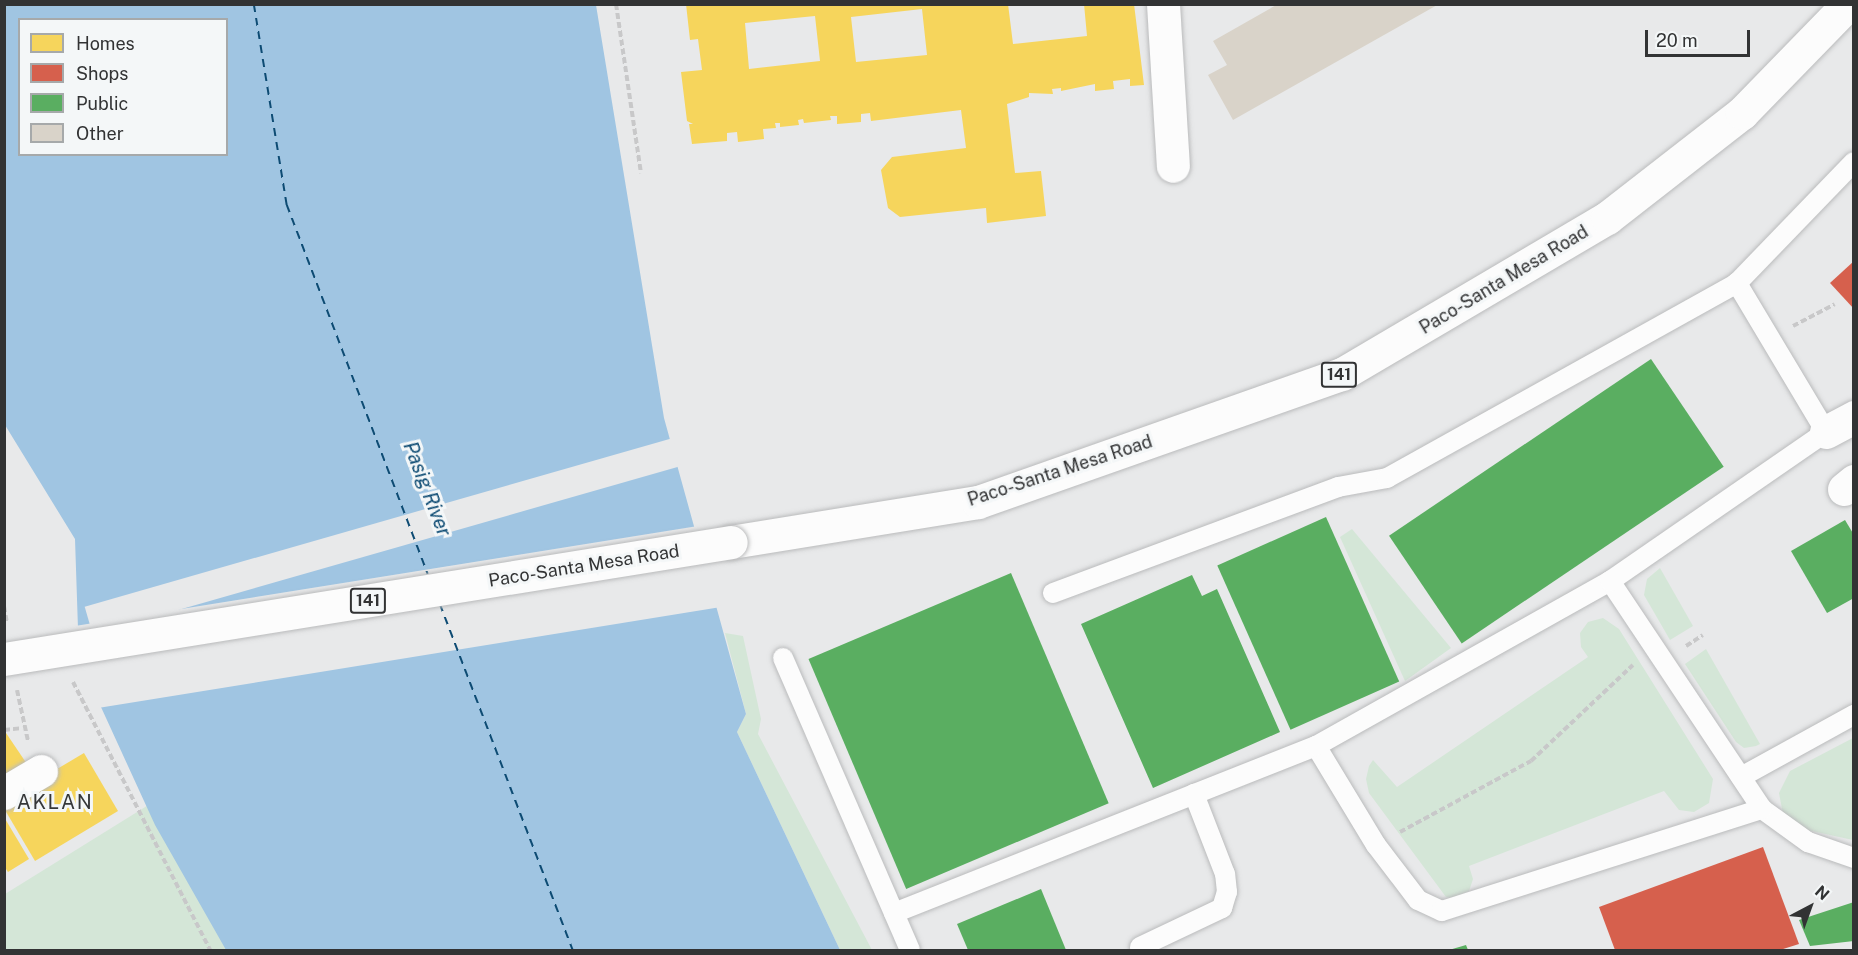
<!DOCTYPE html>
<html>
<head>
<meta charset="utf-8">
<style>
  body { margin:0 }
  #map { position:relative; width:1858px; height:955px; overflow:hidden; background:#e8e9ea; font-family:"Public Sans",sans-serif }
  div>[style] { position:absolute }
  .green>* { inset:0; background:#d4e6d7 }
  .water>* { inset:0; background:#a0c5e2 }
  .pier>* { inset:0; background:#e8e9ea; transform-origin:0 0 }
  .homes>* { inset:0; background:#f6d55c }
  .shops>* { inset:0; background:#d6604d }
  .public>* { inset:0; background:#5aae61; transform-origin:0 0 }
  .ferry>* { height:1.5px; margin-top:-0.75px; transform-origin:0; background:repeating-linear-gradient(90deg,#0d4b73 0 8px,transparent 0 14px) }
  .building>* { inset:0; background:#d9d3c9 }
  .path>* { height:4px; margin-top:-2px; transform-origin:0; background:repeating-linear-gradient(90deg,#c8c8c9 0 6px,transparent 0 9px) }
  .roads { filter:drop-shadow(0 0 2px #babbbc) drop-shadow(0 0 2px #babbbc) }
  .lane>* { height:20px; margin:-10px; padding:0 10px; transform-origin:10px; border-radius:10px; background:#fcfcfc }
  .street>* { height:33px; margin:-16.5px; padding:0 16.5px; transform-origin:16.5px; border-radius:16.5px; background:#fcfcfc }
  .primary>* { height:33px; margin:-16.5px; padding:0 16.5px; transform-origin:16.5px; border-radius:16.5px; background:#fcfcfc }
  .bridges { filter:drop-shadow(0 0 2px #babbbc) drop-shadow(0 0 2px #babbbc) }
  .primary-bridge>* { height:33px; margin:-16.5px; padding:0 16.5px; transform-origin:16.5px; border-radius:16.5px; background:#fcfcfc }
  span { translate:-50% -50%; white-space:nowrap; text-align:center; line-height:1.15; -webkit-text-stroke:6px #f4f7f8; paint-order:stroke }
  .shield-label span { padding:2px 4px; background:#f4f7f8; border:2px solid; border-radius:4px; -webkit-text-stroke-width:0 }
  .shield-label { font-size:16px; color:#323334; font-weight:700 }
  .street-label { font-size:18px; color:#323334 }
  .water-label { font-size:20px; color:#0d4b73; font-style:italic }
  .neighbourhood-label { font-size:20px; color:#353738; letter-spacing:1.5px }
  .frame { position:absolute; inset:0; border:6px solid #323334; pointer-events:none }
  .legend { position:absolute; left:18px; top:18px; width:210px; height:138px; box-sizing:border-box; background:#f4f7f8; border:2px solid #a6a9aa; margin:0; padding:8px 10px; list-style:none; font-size:18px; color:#323334 }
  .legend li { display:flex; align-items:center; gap:12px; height:30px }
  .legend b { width:30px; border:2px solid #a6a9aa }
  .north { position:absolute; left:1780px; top:877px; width:60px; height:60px; -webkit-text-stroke:4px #f4f7f8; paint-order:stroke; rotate:41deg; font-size:16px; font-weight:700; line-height:24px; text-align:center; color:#323334 }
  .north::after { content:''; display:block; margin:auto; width:21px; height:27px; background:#323334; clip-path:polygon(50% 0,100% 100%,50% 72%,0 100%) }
  .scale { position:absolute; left:1645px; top:30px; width:105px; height:27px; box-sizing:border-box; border:3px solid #323334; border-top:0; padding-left:8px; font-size:18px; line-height:21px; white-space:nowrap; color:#323334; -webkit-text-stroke:4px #f4f7f8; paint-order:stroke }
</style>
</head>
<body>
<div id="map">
  <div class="green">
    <div style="clip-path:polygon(1352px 529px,1451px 648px,1405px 681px,1340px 537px)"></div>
    <div style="clip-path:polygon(1660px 568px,1693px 626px,1670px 640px,1644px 595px,1647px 579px)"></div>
    <div style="clip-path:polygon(1603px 618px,1619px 629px,1713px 779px,1709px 803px,1694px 812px,1679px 810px,1664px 791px,1469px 866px,1473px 879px,1469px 891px,1452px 898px,1446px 897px,1369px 793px,1366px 779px,1369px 766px,1373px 760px,1397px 787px,1588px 657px,1581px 647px,1580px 633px,1588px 622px)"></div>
    <div style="clip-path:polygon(725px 633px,743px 636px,761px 719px,758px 734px,872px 950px,840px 950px,737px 732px,746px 714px)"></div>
    <div style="clip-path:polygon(1706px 649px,1760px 744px,1756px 746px,1744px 748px,1736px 742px,1685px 664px)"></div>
    <div style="clip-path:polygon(1853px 738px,1853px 840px,1807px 830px,1783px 814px,1779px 793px,1790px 771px)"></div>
    <div style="clip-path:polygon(150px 804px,232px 950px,5px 950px,5px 894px)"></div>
  </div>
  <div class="water">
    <div style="clip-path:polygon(evenodd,5px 5px,596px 5px,664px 418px,746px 714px,737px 732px,840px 950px,226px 950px,155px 825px,79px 659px,75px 539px,5px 425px,5px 5px,20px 20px,226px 20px,226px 154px,20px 154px,20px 20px)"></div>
  </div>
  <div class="pier">
    <div style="left:673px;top:438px;width:29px;height:612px;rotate:74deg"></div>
    <div style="clip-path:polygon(698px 526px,721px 607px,98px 708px,76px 659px,75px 626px)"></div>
  </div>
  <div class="homes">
    <div style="clip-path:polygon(evenodd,686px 4px,1008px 4px,1013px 44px,1087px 36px,1084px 4px,1134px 4px,1144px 85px,1130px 86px,1130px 79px,1113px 81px,1114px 89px,1095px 91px,1095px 84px,1061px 91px,1061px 88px,1052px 89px,1053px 94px,1029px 93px,1029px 97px,1007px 104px,1015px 173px,1041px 171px,1046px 216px,987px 223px,986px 208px,900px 217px,888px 208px,881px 170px,892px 157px,966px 148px,961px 110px,871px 121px,870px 113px,861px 114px,861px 122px,837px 124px,837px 116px,830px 116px,831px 120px,804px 123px,803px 119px,798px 120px,799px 125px,780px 127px,780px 123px,775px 123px,776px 128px,763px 129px,764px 139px,738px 142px,737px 132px,727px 133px,727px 141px,692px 144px,689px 124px,693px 124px,687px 121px,681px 72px,702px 70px,698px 39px,690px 40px,686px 4px,922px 9px,927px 55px,856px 62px,851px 17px,922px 9px,686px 4px,815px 16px,820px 61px,749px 69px,745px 23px,815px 16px)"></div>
    <div style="clip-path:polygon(4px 730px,29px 767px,9px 780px,4px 773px)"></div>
    <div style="clip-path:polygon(84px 753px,118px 811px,35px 861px,5px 810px,5px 800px)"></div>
    <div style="clip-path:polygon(4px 817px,29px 859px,8px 872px,4px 866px)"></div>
  </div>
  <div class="shops">
    <div style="clip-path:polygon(1854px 261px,1854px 309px,1830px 283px)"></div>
    <div style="clip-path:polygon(1763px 847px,1799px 944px,1780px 950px,1615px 950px,1599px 907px)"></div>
  </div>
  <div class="public">
    <div style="left:1651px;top:359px;width:130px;height:316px;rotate:56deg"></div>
    <div style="left:1326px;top:517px;width:180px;height:119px;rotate:66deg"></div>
    <div style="clip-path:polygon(1845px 520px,1854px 535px,1854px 598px,1827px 613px,1791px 551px)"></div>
    <div style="left:1011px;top:573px;width:250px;height:220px;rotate:67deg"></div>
    <div style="clip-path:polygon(1192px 575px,1202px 596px,1217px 589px,1280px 732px,1153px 788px,1081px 624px)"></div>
    <div style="clip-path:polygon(1041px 889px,1066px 950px,968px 950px,957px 924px)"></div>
    <div style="clip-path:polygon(1854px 902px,1854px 941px,1810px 946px,1799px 920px)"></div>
    <div style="clip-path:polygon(1466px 945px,1468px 950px,1449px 950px)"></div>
  </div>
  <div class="ferry">
    <div style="left:254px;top:4px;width:204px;rotate:80.7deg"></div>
    <div style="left:287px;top:205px;width:395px;rotate:69.1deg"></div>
    <div style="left:440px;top:604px;width:371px;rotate:69deg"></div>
  </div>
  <div class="building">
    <div style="clip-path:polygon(1278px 4px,1439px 4px,1233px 120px,1208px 75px,1227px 65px,1213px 41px)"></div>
  </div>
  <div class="path">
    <div style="left:616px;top:4px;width:171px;rotate:81.6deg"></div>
    <div style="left:1793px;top:326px;width:47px;rotate:-27.6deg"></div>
    <div style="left:4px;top:606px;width:17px;rotate:80deg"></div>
    <div style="left:1686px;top:646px;width:20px;rotate:-33deg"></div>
    <div style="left:73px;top:682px;width:301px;rotate:62.9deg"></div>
    <div style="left:17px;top:690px;width:52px;rotate:77.8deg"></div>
    <div style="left:4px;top:730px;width:18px;rotate:-6deg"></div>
    <div style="left:1400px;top:832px;width:149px;rotate:-28.5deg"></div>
    <div style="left:1531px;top:761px;width:140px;rotate:-43.3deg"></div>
  </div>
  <div class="roads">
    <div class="lane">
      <div style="left:1610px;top:581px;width:274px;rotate:56.3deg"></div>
      <div style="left:1762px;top:809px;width:57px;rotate:35.7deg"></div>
      <div style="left:1808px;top:842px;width:49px;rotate:19.2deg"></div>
      <div style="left:1053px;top:593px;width:304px;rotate:-20.4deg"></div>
      <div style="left:1338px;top:487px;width:50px;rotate:-10.4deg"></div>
      <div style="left:1387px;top:478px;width:401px;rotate:-29.1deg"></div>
      <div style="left:1737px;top:283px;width:168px;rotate:-46deg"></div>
      <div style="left:783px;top:658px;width:318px;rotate:66.5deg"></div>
      <div style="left:1316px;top:746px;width:116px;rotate:58.8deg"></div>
      <div style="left:1376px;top:845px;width:69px;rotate:52.6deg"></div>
      <div style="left:1418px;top:900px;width:26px;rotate:25deg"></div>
      <div style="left:1442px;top:911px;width:336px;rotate:-17.7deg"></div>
      <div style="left:1741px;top:777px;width:129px;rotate:-28.8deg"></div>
      <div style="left:894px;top:913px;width:454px;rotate:-21.6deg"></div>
      <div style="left:1316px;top:746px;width:337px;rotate:-29.3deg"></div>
      <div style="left:1610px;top:581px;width:262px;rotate:-34.6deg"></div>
      <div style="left:1826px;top:432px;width:174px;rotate:-120.9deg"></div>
      <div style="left:1140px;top:947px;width:91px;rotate:-25.4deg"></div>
      <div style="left:1222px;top:908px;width:17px;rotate:-73deg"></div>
      <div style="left:1227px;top:892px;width:18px;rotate:-96deg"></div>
      <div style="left:1225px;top:874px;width:86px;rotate:-111.2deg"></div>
    </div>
    <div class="street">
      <div style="left:1163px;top:4px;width:162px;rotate:86.5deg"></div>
      <div style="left:1826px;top:432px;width:32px;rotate:-28deg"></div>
      <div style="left:1844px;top:489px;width:13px;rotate:-39deg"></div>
      <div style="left:4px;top:793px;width:43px;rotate:-30.7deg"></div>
    </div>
    <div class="primary">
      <div style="left:731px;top:542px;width:250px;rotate:-9.2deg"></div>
      <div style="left:978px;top:502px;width:386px;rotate:-19.4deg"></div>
      <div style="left:1342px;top:374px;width:308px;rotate:-30.5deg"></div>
      <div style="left:1607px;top:218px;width:171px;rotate:-37.9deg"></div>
      <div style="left:1742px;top:113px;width:152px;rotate:-45.8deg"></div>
    </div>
  </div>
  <div class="bridges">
    <div class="primary-bridge">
      <div style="left:4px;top:659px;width:736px;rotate:-9.14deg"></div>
    </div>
  </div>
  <div class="shield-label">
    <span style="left:1339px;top:375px">141</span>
    <span style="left:368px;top:601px">141</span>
  </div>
  <div class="street-label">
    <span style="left:1504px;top:280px;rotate:-31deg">Paco-Santa Mesa Road</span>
    <span style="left:1060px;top:471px;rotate:-18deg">Paco-Santa Mesa Road</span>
    <span style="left:584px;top:566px;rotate:-9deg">Paco-Santa Mesa Road</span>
  </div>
  <div class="water-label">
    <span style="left:427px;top:489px;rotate:69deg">Pasig River</span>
  </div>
  <div class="neighbourhood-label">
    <span style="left:55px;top:802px">AKLAN</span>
  </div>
  <div class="frame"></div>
  <ul class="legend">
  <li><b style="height:16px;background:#f6d55c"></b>Homes</li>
  <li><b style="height:16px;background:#d6604d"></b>Shops</li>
  <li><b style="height:16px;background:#5aae61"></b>Public</li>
  <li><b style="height:16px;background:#d9d3c9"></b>Other</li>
  </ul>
  <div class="north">N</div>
  <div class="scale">20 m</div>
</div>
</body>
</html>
